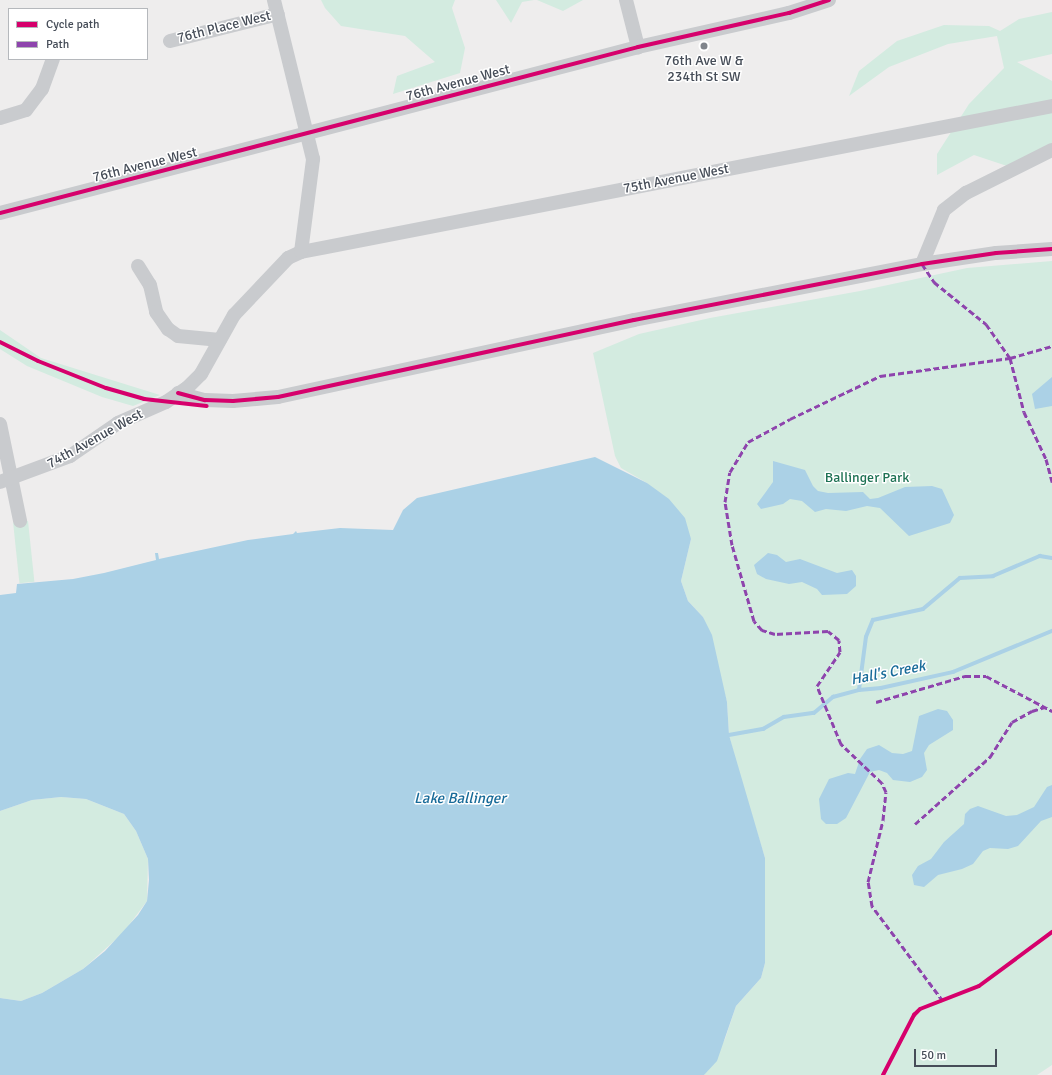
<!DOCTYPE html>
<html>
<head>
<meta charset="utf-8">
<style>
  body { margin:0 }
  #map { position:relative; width:1052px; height:1075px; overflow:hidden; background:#eeeded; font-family:Signika,sans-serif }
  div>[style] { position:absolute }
  .green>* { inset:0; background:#d3ebe0; transform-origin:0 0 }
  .water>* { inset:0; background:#abd1e6 }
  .stream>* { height:3.5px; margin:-1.75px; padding:0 1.75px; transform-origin:1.75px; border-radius:1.75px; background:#abd1e6 }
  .minor>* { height:14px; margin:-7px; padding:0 7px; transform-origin:7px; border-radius:7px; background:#c9cbce }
  .quiet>* { height:3px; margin-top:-1.5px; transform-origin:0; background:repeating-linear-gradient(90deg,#8e44ad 0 6px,transparent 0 9px) }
  .cycleway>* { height:4px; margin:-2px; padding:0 2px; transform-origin:2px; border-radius:2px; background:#d6006c }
  .dots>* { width:11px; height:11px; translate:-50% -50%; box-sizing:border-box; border:2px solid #fff; border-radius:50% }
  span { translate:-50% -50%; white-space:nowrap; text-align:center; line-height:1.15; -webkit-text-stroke:3px #fff; paint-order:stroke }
  .street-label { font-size:14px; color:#464d58 }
  .poi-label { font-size:14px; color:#464d58 }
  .park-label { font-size:14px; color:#1e7254 }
  .water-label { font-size:15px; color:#186b99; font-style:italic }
  .legend { position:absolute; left:8px; top:8px; width:140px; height:52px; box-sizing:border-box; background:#fff; border:1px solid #b5b8bc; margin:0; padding:5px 7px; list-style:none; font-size:12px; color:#464d58 }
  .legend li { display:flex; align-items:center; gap:8px; height:20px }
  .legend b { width:20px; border:1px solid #b5b8bc }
  .scale { position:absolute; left:914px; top:1049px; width:83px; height:18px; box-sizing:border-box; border:2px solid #464d58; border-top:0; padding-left:5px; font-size:12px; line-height:14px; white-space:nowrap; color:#464d58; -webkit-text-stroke:3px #fff; paint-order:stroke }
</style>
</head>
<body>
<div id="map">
  <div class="green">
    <div style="clip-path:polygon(321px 0,455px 0,452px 8px,465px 48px,460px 73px,393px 94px,397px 76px,435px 62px,405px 36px,341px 26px,325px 8px)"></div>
    <div style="clip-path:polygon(496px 0,534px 0,522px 2px,511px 23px)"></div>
    <div style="clip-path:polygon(537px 0,583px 0,563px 11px)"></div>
    <div style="clip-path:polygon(1052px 12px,1052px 54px,1017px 62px,1052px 81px,1052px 143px,1007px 166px,974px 155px,937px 175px,937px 154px,969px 104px,1004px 68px,997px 36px,948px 44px,889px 67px,849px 96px,859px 71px,897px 41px,944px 25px,989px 26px,1000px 31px,1019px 19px)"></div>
    <div style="clip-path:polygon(1052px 261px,1052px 1065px,1037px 1075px,704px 1075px,725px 1039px,736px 1006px,761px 978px,765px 963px,765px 858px,741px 780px,729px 735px,727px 702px,703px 617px,688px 601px,681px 581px,691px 539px,647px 483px,621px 468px,615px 456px,593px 353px,639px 334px,710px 318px,860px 291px,967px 268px)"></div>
    <div style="clip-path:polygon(0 330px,41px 358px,160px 395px,133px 406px,102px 397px,27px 366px,0 349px)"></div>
    <div style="left:28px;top:521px;width:61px;height:15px;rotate:84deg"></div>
    <div style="clip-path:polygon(61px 797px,86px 799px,124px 814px,136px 831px,148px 859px,147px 901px,123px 933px,83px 969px,42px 993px,21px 1001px,0 998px,0 811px,32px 800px)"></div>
  </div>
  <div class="water">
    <div style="clip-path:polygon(1052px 377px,1052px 406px,1035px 409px,1032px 394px)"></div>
    <div style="clip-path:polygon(595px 457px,647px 483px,669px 499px,685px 518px,691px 539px,681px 581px,688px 601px,703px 617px,712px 635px,727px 702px,729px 735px,765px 858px,765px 963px,761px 978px,736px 1006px,717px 1061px,704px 1075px,0 1075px,0 998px,21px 1001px,42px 993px,83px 969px,105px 951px,138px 915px,147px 901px,149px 880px,148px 859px,136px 831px,124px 814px,86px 799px,61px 797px,32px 800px,0 811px,0 595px,16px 593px,17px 584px,73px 579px,104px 573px,156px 560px,155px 553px,158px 553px,159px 559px,248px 540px,293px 534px,296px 531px,297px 533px,340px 528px,393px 530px,403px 510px,417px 498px)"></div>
    <div style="clip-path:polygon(773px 461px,805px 470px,813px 486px,818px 491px,828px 493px,863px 492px,870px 499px,878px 498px,905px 487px,932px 486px,942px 489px,954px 515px,950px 523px,909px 536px,880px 508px,867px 506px,846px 511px,826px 509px,815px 512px,802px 501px,790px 499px,783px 504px,761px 509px,757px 504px,773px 482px)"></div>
    <div style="clip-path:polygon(768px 553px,777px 555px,786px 562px,800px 559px,837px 573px,852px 570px,856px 576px,856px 586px,847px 594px,822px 595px,817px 589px,802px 582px,789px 584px,766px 579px,757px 574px,754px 565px)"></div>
    <div style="clip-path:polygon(938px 709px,947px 711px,953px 720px,953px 730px,929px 745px,924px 753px,927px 770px,922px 777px,910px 782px,893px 780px,887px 773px,879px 770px,870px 772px,846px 818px,837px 824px,826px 824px,821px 819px,819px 799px,829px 779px,848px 773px,855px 774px,860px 759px,867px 749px,879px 745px,892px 753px,903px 754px,912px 751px,919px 716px)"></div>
    <div style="clip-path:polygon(1052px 785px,1052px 817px,1041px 821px,1018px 846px,1008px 849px,990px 848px,983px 851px,973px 864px,962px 869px,938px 875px,924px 887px,914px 885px,912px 875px,918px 866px,931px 859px,944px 842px,964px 824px,965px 814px,970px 809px,978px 806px,1006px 816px,1017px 815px,1034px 807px,1047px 787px)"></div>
  </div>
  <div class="stream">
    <div style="left:859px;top:690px;width:53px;rotate:-82.5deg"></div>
    <div style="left:866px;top:637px;width:18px;rotate:-68deg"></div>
    <div style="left:873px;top:620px;width:51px;rotate:-12.4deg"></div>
    <div style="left:923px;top:609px;width:48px;rotate:-40deg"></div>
    <div style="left:960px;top:578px;width:33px;rotate:-3deg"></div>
    <div style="left:993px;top:576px;width:51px;rotate:-23.1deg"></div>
    <div style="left:1040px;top:556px;width:12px;rotate:9deg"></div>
    <div style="left:729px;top:735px;width:35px;rotate:-10deg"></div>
    <div style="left:763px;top:729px;width:24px;rotate:-30deg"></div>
    <div style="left:784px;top:717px;width:30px;rotate:-8deg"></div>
    <div style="left:814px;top:713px;width:25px;rotate:-40deg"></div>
    <div style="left:833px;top:697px;width:27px;rotate:-15deg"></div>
    <div style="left:859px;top:690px;width:22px;rotate:-5deg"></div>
    <div style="left:881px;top:688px;width:74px;rotate:-12.5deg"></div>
    <div style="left:953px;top:672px;width:107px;rotate:-22.5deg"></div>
  </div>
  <div class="minor">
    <div style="left:626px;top:0;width:49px;rotate:75.7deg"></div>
    <div style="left:170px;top:41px;width:111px;rotate:-14deg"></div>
    <div style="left:0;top:118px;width:27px;rotate:-17deg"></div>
    <div style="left:26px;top:110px;width:26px;rotate:-53deg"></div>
    <div style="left:42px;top:89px;width:32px;rotate:-70deg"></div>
    <div style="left:0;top:213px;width:659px;rotate:-14.58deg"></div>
    <div style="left:638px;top:47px;width:155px;rotate:-12.7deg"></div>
    <div style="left:789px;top:13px;width:42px;rotate:-18deg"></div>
    <div style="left:301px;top:252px;width:765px;rotate:-11deg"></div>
    <div style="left:922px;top:264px;width:58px;rotate:-67.8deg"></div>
    <div style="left:944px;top:210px;width:28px;rotate:-38deg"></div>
    <div style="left:966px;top:193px;width:96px;rotate:-26.6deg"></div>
    <div style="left:138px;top:266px;width:22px;rotate:58deg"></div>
    <div style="left:150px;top:285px;width:28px;rotate:77deg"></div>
    <div style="left:156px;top:312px;width:21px;rotate:55deg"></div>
    <div style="left:168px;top:329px;width:12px;rotate:35deg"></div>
    <div style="left:178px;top:336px;width:42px;rotate:5.4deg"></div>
    <div style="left:178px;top:393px;width:28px;rotate:15deg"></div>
    <div style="left:205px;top:400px;width:28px;rotate:2deg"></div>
    <div style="left:233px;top:401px;width:45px;rotate:-5.1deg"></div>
    <div style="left:278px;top:397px;width:364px;rotate:-12.2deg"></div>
    <div style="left:634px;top:320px;width:293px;rotate:-11deg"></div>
    <div style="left:922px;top:264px;width:75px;rotate:-8.5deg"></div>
    <div style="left:996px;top:253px;width:56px;rotate:-4.1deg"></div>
    <div style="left:0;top:424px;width:99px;rotate:78.3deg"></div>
    <div style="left:0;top:482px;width:75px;rotate:-20.4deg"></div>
    <div style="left:70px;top:456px;width:58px;rotate:-34.5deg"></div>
    <div style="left:118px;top:423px;width:52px;rotate:-23.6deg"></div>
    <div style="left:166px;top:402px;width:25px;rotate:-34deg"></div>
    <div style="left:187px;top:388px;width:20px;rotate:-45deg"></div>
    <div style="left:201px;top:374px;width:68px;rotate:-60.8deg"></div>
    <div style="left:234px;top:315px;width:79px;rotate:-46.5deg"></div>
    <div style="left:288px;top:258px;width:14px;rotate:-25deg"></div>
    <div style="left:301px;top:252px;width:94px;rotate:-82.6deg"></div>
    <div style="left:313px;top:159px;width:164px;rotate:-103.8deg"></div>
  </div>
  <div class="quiet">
    <div style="left:922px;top:264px;width:22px;rotate:56deg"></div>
    <div style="left:934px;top:282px;width:67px;rotate:38.9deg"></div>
    <div style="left:986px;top:324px;width:42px;rotate:54.8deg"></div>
    <div style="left:1010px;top:358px;width:56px;rotate:75.5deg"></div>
    <div style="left:1024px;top:412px;width:52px;rotate:64.9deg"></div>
    <div style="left:1046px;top:459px;width:24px;rotate:75deg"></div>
    <div style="left:876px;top:702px;width:93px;rotate:-16.3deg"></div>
    <div style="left:965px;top:676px;width:21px"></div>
    <div style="left:986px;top:676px;width:75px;rotate:27.9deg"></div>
    <div style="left:915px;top:824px;width:101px;rotate:-41.8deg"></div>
    <div style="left:990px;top:757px;width:41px;rotate:-57.8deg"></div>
    <div style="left:1012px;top:722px;width:23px;rotate:-29deg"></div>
    <div style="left:1032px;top:711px;width:14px;rotate:-17deg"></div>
    <div style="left:943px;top:1001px;width:119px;rotate:-126.8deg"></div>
    <div style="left:872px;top:906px;width:24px;rotate:-99deg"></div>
    <div style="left:868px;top:882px;width:64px;rotate:-76.4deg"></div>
    <div style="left:883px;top:820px;width:28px;rotate:-84deg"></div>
    <div style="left:886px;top:792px;width:10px;rotate:-114deg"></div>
    <div style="left:882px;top:783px;width:57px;rotate:-136.4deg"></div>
    <div style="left:841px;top:744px;width:63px;rotate:-112.5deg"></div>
    <div style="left:817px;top:686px;width:41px;rotate:-55.9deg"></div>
    <div style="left:840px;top:652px;width:12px;rotate:-95deg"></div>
    <div style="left:839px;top:640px;width:14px;rotate:-141deg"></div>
    <div style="left:828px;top:631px;width:53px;rotate:176.8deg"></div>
    <div style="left:775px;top:634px;width:14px;rotate:-163deg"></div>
    <div style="left:762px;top:630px;width:12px;rotate:-132deg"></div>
    <div style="left:754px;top:621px;width:79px;rotate:-106.1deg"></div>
    <div style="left:732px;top:545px;width:44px;rotate:-99.2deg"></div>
    <div style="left:725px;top:502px;width:30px;rotate:-81deg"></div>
    <div style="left:730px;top:472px;width:35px;rotate:-59deg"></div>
    <div style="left:748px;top:442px;width:48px;rotate:-28.7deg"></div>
    <div style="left:790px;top:419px;width:100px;rotate:-25.5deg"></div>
    <div style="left:880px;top:376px;width:131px;rotate:-7.9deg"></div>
    <div style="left:1010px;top:358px;width:44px;rotate:-15.9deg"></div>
  </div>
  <div class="cycleway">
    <div style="left:0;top:213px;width:659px;rotate:-14.58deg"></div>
    <div style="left:638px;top:47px;width:155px;rotate:-12.7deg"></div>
    <div style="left:789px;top:13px;width:42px;rotate:-18deg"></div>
    <div style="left:0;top:342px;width:42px;rotate:26.6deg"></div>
    <div style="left:38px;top:361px;width:73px;rotate:21.7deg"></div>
    <div style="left:106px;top:388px;width:40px;rotate:16deg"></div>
    <div style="left:144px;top:399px;width:63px;rotate:6.3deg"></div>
    <div style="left:178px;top:393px;width:28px;rotate:15deg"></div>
    <div style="left:205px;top:400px;width:28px;rotate:2deg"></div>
    <div style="left:233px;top:401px;width:45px;rotate:-5.1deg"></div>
    <div style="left:278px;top:397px;width:364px;rotate:-12.2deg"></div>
    <div style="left:634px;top:320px;width:293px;rotate:-11deg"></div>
    <div style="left:922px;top:264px;width:75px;rotate:-8.5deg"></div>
    <div style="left:996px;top:253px;width:56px;rotate:-4.1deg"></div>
    <div style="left:883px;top:1075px;width:68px;rotate:-62.7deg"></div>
    <div style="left:914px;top:1015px;width:8px;rotate:-45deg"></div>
    <div style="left:920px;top:1009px;width:63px;rotate:-21.3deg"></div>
    <div style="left:979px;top:986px;width:91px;rotate:-36.5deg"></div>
  </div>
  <div class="dots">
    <div style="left:704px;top:46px;background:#81858c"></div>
  </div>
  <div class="street-label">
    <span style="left:224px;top:27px;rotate:-14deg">76th Place West</span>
    <span style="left:458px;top:83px;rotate:-15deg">76th Avenue West</span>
    <span style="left:145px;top:165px;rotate:-14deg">76th Avenue West</span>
    <span style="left:676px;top:179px;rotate:-11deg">75th Avenue West</span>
    <span style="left:95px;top:439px;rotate:-29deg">74th Avenue West</span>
  </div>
  <div class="poi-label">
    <span style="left:704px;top:69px">76th Ave W &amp;<br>234th St SW</span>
  </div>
  <div class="park-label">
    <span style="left:867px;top:478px">Ballinger Park</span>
  </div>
  <div class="water-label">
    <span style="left:888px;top:673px;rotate:-11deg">Hall's Creek</span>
    <span style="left:460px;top:799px">Lake Ballinger</span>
  </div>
  <ul class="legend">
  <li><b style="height:5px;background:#d6006c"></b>Cycle path</li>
  <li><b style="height:5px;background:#8e44ad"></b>Path</li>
  </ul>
  <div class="scale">50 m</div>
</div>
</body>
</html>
